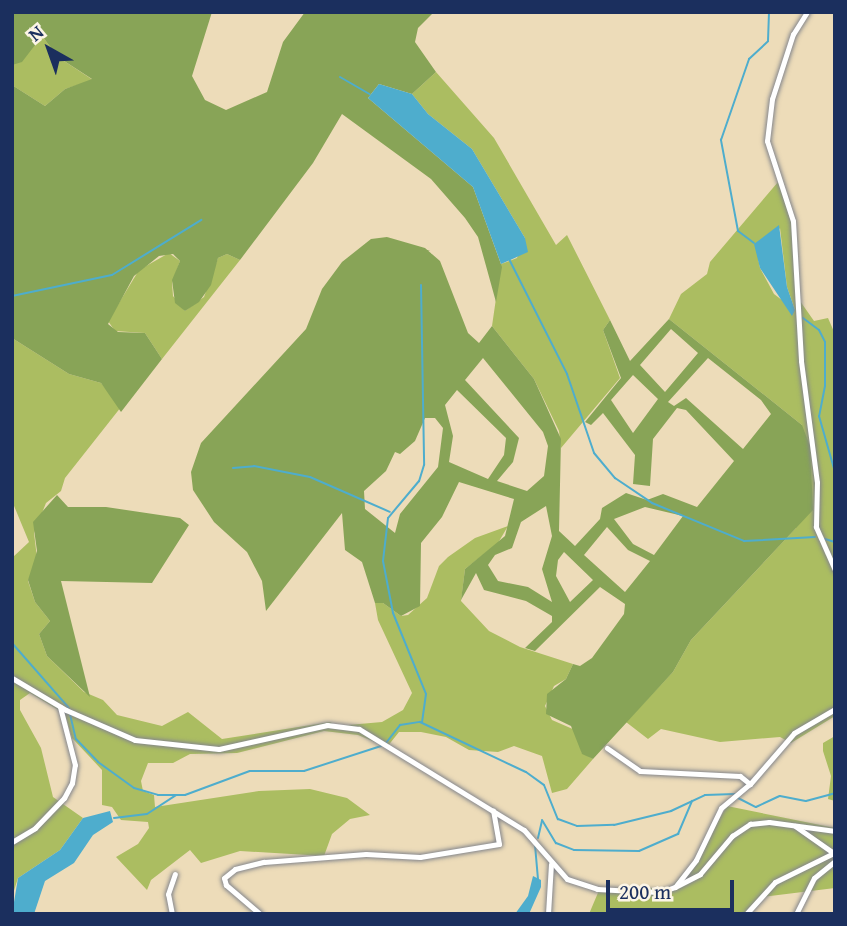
<!DOCTYPE html>
<html>
<head>
<meta charset="utf-8">
<style>
  body { margin:0 }
  #map { position:relative; width:847px; height:926px; overflow:hidden; background:#eddcb9; font-family:"Gentium Book Plus",serif }
  div>[style] { position:absolute }
  .green>* { inset:0; background:#abbd61 }
  .forest>* { inset:0; background:#88a457 }
  .water>* { inset:0; background:#4eadcd }
  .stream>* { height:2px; margin:-1px; padding:0 1px; transform-origin:1px; border-radius:1px; background:#4eadcd }
  .roads { filter:drop-shadow(0 0 2px #84868c) drop-shadow(0 0 2px #84868c) }
  .minor>* { height:5px; margin:-2.5px; padding:0 2.5px; transform-origin:2.5px; border-radius:2.5px; background:#fff }
  span { translate:-50% -50%; white-space:nowrap; text-align:center; line-height:1.15; -webkit-text-stroke:6px #fcf5e5; paint-order:stroke }
  .frame { position:absolute; inset:0; border:14px solid #1b2f5e; pointer-events:none }
  .north { position:absolute; left:14px; top:14px; width:70px; height:70px; -webkit-text-stroke:5px #fcf5e5; paint-order:stroke; rotate:320deg; font-size:19px; font-weight:700; line-height:28px; text-align:center; color:#1b2f5e }
  .north::after { content:''; display:block; margin:auto; width:24px; height:32px; background:#1b2f5e; clip-path:polygon(50% 0,100% 100%,50% 72%,0 100%) }
  .scale { position:absolute; left:606px; top:880px; width:128px; height:32px; box-sizing:border-box; border:4px solid #1b2f5e; border-top:0; padding-left:9px; font-size:21px; line-height:24px; white-space:nowrap; color:#1b2f5e; -webkit-text-stroke:5px #fcf5e5; paint-order:stroke }
</style>
</head>
<body>
<div id="map">
  <div class="green">
    <div style="clip-path:polygon(42px 36px,58px 57px,93px 80px,65px 89px,45px 106px,12px 85px,12px 65px)"></div>
    <div style="clip-path:polygon(436px 72px,494px 138px,556px 245px,567px 235px,610px 320px,603px 330px,620px 378px,561px 448px,559px 431px,534px 379px,492px 326px,501px 264px,517px 258px,525px 238px,472px 149px,428px 114px,412px 94px)"></div>
    <div style="clip-path:polygon(evenodd,778px 182px,790px 202px,800px 301px,814px 321px,828px 318px,835px 334px,835px 716px,791px 743px,780px 737px,720px 742px,661px 729px,648px 739px,626px 722px,673px 672px,691px 640px,796px 528px,802px 425px,669px 319px,681px 294px,707px 274px,710px 262px,778px 182px,780px 228px,787px 287px,795px 310px,774px 294px,760px 268px,758px 258px,780px 228px)"></div>
    <div style="clip-path:polygon(169px 253px,180px 261px,172px 283px,173px 296px,185px 311px,204px 297px,218px 258px,227px 254px,240px 260px,162px 359px,145px 333px,115px 331px,108px 321px,139px 270px)"></div>
    <div style="clip-path:polygon(12px 338px,69px 374px,101px 383px,121px 407px,65px 478px,61px 491px,46px 503px,34px 533px,37px 558px,28px 581px,35px 602px,50px 621px,39px 634px,47px 656px,84px 692px,103px 700px,117px 715px,162px 726px,188px 712px,222px 739px,330px 722px,337px 726px,382px 722px,403px 710px,412px 693px,378px 620px,375px 603px,383px 603px,401px 616px,408px 615px,427px 598px,439px 566px,448px 557px,475px 538px,508px 526px,498px 543px,465px 569px,461px 601px,489px 631px,520px 647px,573px 664px,566px 679px,554px 686px,545px 706px,552px 720px,575px 730px,582px 753px,593px 759px,567px 789px,552px 793px,542px 756px,514px 746px,498px 752px,469px 750px,446px 737px,421px 732px,399px 732px,387px 747px,358px 735px,324px 731px,237px 753px,190px 754px,173px 763px,148px 763px,141px 781px,143px 791px,154px 795px,155px 807px,259px 791px,310px 789px,347px 798px,370px 815px,350px 819px,332px 834px,324px 856px,240px 851px,201px 863px,190px 850px,151px 880px,147px 890px,116px 857px,138px 844px,149px 828px,148px 822px,121px 820px,112px 807px,102px 805px,102px 770px,72px 738px,65px 714px,30px 693px,20px 700px,20px 710px,41px 748px,53px 797px,83px 818px,60px 850px,18px 878px,12px 897px,12px 558px,29px 542px,12px 501px)"></div>
    <div style="clip-path:polygon(835px 736px,835px 801px,828px 799px,831px 776px,823px 751px,823px 743px)"></div>
    <div style="clip-path:polygon(727px 806px,835px 828px,835px 888px,761px 897px,748px 914px,589px 914px,600px 888px,671px 888px,695px 860px)"></div>
  </div>
  <div class="forest">
    <div style="clip-path:polygon(12px 12px,212px 12px,192px 76px,205px 100px,226px 110px,267px 92px,283px 42px,305px 12px,434px 12px,418px 28px,415px 42px,436px 72px,412px 94px,379px 84px,368px 98px,473px 187px,502px 267px,496px 302px,478px 237px,465px 218px,431px 179px,342px 114px,313px 163px,240px 260px,227px 254px,218px 258px,211px 285px,199px 302px,185px 311px,175px 303px,172px 280px,180px 261px,173px 254px,159px 256px,134px 276px,108px 324px,118px 332px,145px 333px,162px 359px,121px 412px,101px 383px,69px 374px,12px 338px,12px 85px,45px 106px,65px 89px,92px 79px,58px 57px,42px 36px,22px 62px,12px 65px)"></div>
    <div style="clip-path:polygon(evenodd,387px 237px,425px 248px,440px 261px,468px 333px,479px 343px,492px 326px,534px 379px,561px 439px,559px 531px,575px 546px,600px 519px,602px 508px,626px 493px,647px 500px,663px 494px,697px 507px,734px 461px,686px 410px,677px 408px,653px 439px,650px 486px,633px 484px,635px 455px,603px 413px,591px 425px,585px 422px,621px 378px,603px 330px,610px 320px,630px 361px,669px 319px,802px 425px,810px 446px,813px 510px,691px 640px,673px 672px,593px 759px,582px 754px,571px 726px,546px 714px,547px 694px,566px 679px,573px 664px,580px 666px,592px 658px,624px 614px,625px 604px,600px 587px,535px 651px,525px 648px,552px 622px,552px 616px,526px 601px,484px 590px,476px 573px,461px 600px,465px 569px,505px 536px,514px 499px,459px 482px,442px 517px,421px 543px,420px 606px,401px 616px,383px 603px,375px 603px,362px 562px,345px 550px,342px 513px,266px 611px,262px 581px,247px 552px,214px 522px,193px 490px,191px 472px,201px 443px,306px 329px,322px 289px,342px 262px,371px 239px,387px 237px,671px 329px,698px 353px,665px 392px,640px 365px,671px 329px,387px 237px,483px 358px,543px 432px,548px 446px,544px 476px,527px 491px,497px 481px,513px 462px,519px 438px,465px 380px,483px 358px,387px 237px,708px 358px,761px 400px,771px 414px,743px 449px,686px 398px,674px 406px,668px 402px,708px 358px,387px 237px,633px 375px,658px 399px,633px 433px,611px 400px,633px 375px,387px 237px,457px 390px,506px 438px,504px 455px,488px 479px,449px 462px,453px 436px,445px 405px,457px 390px,387px 237px,425px 418px,435px 418px,443px 428px,438px 467px,400px 514px,395px 533px,365px 509px,364px 491px,386px 471px,395px 452px,400px 454px,415px 441px,425px 418px,387px 237px,546px 506px,552px 536px,542px 569px,552px 602px,528px 587px,498px 581px,488px 565px,495px 555px,512px 548px,521px 522px,546px 506px,387px 237px,645px 507px,683px 516px,654px 555px,633px 544px,614px 519px,645px 507px,387px 237px,607px 527px,628px 550px,650px 561px,625px 592px,584px 555px,607px 527px,387px 237px,564px 552px,593px 580px,570px 602px,556px 576px,558px 560px,564px 552px)"></div>
    <div style="clip-path:polygon(57px 495px,68px 507px,106px 507px,180px 518px,189px 525px,152px 583px,61px 581px,90px 697px,47px 656px,39px 634px,50px 621px,35px 602px,28px 580px,37px 551px,33px 522px)"></div>
  </div>
  <div class="water">
    <div style="clip-path:polygon(379px 84px,412px 94px,428px 114px,472px 149px,525px 238px,528px 252px,501px 264px,473px 187px,368px 98px)"></div>
    <div style="clip-path:polygon(779px 225px,787px 287px,795px 310px,792px 316px,760px 268px,754px 244px)"></div>
    <div style="clip-path:polygon(110px 811px,113px 822px,93px 835px,74px 863px,45px 881px,34px 914px,12px 914px,18px 878px,60px 850px,83px 818px)"></div>
    <div style="clip-path:polygon(533px 876px,541px 880px,541px 887px,529px 914px,515px 914px,528px 896px)"></div>
  </div>
  <div class="stream">
    <div style="left:340px;top:77px;width:34px;rotate:30deg"></div>
    <div style="left:754px;top:243px;width:20px;rotate:-143deg"></div>
    <div style="left:738px;top:231px;width:93px;rotate:-100.6deg"></div>
    <div style="left:721px;top:140px;width:86px;rotate:-70.9deg"></div>
    <div style="left:749px;top:59px;width:26px;rotate:-43deg"></div>
    <div style="left:768px;top:41px;width:29px;rotate:-88deg"></div>
    <div style="left:509px;top:259px;width:129px;rotate:63.2deg"></div>
    <div style="left:567px;top:374px;width:83px;rotate:71.1deg"></div>
    <div style="left:594px;top:453px;width:33px;rotate:50deg"></div>
    <div style="left:615px;top:478px;width:45px;rotate:34deg"></div>
    <div style="left:652px;top:503px;width:100px;rotate:22.4deg"></div>
    <div style="left:744px;top:541px;width:71px;rotate:-3.2deg"></div>
    <div style="left:421px;top:285px;width:180px;rotate:89deg"></div>
    <div style="left:424px;top:465px;width:17px;rotate:107deg"></div>
    <div style="left:419px;top:481px;width:48px;rotate:130deg"></div>
    <div style="left:388px;top:518px;width:43px;rotate:96.6deg"></div>
    <div style="left:383px;top:561px;width:53px;rotate:79.1deg"></div>
    <div style="left:393px;top:613px;width:87px;rotate:67.8deg"></div>
    <div style="left:426px;top:694px;width:28px;rotate:98deg"></div>
    <div style="left:12px;top:296px;width:102px;rotate:-11.9deg"></div>
    <div style="left:112px;top:275px;width:105px;rotate:-31.7deg"></div>
    <div style="left:803px;top:318px;width:20px;rotate:37deg"></div>
    <div style="left:819px;top:330px;width:13px;rotate:63deg"></div>
    <div style="left:825px;top:342px;width:44px;rotate:90deg"></div>
    <div style="left:825px;top:386px;width:31px;rotate:101deg"></div>
    <div style="left:819px;top:416px;width:58px;rotate:74.1deg"></div>
    <div style="left:233px;top:468px;width:21px;rotate:-5deg"></div>
    <div style="left:254px;top:466px;width:57px;rotate:11.1deg"></div>
    <div style="left:310px;top:477px;width:87px;rotate:23.6deg"></div>
    <div style="left:835px;top:507px;width:25px;rotate:90deg"></div>
    <div style="left:825px;top:539px;width:10px;rotate:17deg"></div>
    <div style="left:12px;top:643px;width:86px;rotate:48.8deg"></div>
    <div style="left:70px;top:714px;width:26px;rotate:77deg"></div>
    <div style="left:76px;top:739px;width:32px;rotate:46deg"></div>
    <div style="left:98px;top:762px;width:44px;rotate:35.8deg"></div>
    <div style="left:134px;top:788px;width:25px;rotate:16deg"></div>
    <div style="left:158px;top:795px;width:27px"></div>
    <div style="left:185px;top:795px;width:69px;rotate:-20.3deg"></div>
    <div style="left:250px;top:771px;width:54px"></div>
    <div style="left:304px;top:771px;width:81px;rotate:-18deg"></div>
    <div style="left:386px;top:743px;width:23px;rotate:-52deg"></div>
    <div style="left:400px;top:725px;width:20px;rotate:-9deg"></div>
    <div style="left:420px;top:722px;width:117px;rotate:25.3deg"></div>
    <div style="left:526px;top:772px;width:22px;rotate:36deg"></div>
    <div style="left:544px;top:785px;width:37px;rotate:68deg"></div>
    <div style="left:558px;top:819px;width:20px;rotate:20deg"></div>
    <div style="left:577px;top:826px;width:37px;rotate:-2deg"></div>
    <div style="left:614px;top:825px;width:59px;rotate:-13.8deg"></div>
    <div style="left:671px;top:811px;width:38px;rotate:-25deg"></div>
    <div style="left:705px;top:795px;width:30px;rotate:-2deg"></div>
    <div style="left:738px;top:798px;width:20px;rotate:27deg"></div>
    <div style="left:756px;top:807px;width:26px;rotate:-25deg"></div>
    <div style="left:780px;top:796px;width:26px;rotate:11deg"></div>
    <div style="left:806px;top:801px;width:30px;rotate:-15deg"></div>
    <div style="left:114px;top:818px;width:33px;rotate:-7deg"></div>
    <div style="left:147px;top:814px;width:35px;rotate:-33deg"></div>
    <div style="left:538px;top:838px;width:18px;rotate:-77deg"></div>
    <div style="left:542px;top:820px;width:27px;rotate:59deg"></div>
    <div style="left:556px;top:843px;width:19px;rotate:21deg"></div>
    <div style="left:574px;top:850px;width:65px;rotate:0.9deg"></div>
    <div style="left:639px;top:851px;width:43px;rotate:-23.6deg"></div>
    <div style="left:678px;top:834px;width:36px;rotate:-67deg"></div>
    <div style="left:535px;top:845px;width:36px;rotate:85deg"></div>
  </div>
  <div class="roads">
    <div class="minor">
      <div style="left:807px;top:12px;width:26px;rotate:122deg"></div>
      <div style="left:793px;top:34px;width:68px;rotate:107.9deg"></div>
      <div style="left:772px;top:99px;width:42px;rotate:96.8deg"></div>
      <div style="left:767px;top:141px;width:84px;rotate:72deg"></div>
      <div style="left:793px;top:221px;width:140px;rotate:86.7deg"></div>
      <div style="left:801px;top:361px;width:122px;rotate:82.5deg"></div>
      <div style="left:817px;top:482px;width:45px;rotate:91.3deg"></div>
      <div style="left:816px;top:527px;width:47px;rotate:66.2deg"></div>
      <div style="left:12px;top:678px;width:63px;rotate:30.7deg"></div>
      <div style="left:66px;top:710px;width:75px;rotate:23.5deg"></div>
      <div style="left:135px;top:740px;width:84px;rotate:6.1deg"></div>
      <div style="left:219px;top:749px;width:111px;rotate:-12.5deg"></div>
      <div style="left:327px;top:725px;width:32px;rotate:7deg"></div>
      <div style="left:359px;top:729px;width:193px;rotate:31.5deg"></div>
      <div style="left:524px;top:830px;width:65px;rotate:48.7deg"></div>
      <div style="left:567px;top:879px;width:32px;rotate:18deg"></div>
      <div style="left:597px;top:889px;width:36px;rotate:3deg"></div>
      <div style="left:633px;top:891px;width:28px;rotate:2deg"></div>
      <div style="left:661px;top:892px;width:15px;rotate:-20deg"></div>
      <div style="left:675px;top:887px;width:34px;rotate:-52deg"></div>
      <div style="left:696px;top:860px;width:58px;rotate:-64.3deg"></div>
      <div style="left:721px;top:808px;width:38px;rotate:-40deg"></div>
      <div style="left:750px;top:784px;width:67px;rotate:-49.2deg"></div>
      <div style="left:794px;top:733px;width:48px;rotate:-30.3deg"></div>
      <div style="left:607px;top:748px;width:40px;rotate:34.9deg"></div>
      <div style="left:640px;top:771px;width:100px;rotate:2.9deg"></div>
      <div style="left:740px;top:776px;width:13px;rotate:39deg"></div>
      <div style="left:795px;top:826px;width:49px;rotate:35deg"></div>
      <div style="left:12px;top:842px;width:27px;rotate:-31deg"></div>
      <div style="left:35px;top:828px;width:42px;rotate:-46deg"></div>
      <div style="left:64px;top:798px;width:17px;rotate:-62deg"></div>
      <div style="left:72px;top:783px;width:18px;rotate:-81deg"></div>
      <div style="left:75px;top:765px;width:60px;rotate:-104.5deg"></div>
      <div style="left:675px;top:887px;width:28px;rotate:-27deg"></div>
      <div style="left:700px;top:874px;width:50px;rotate:-49.9deg"></div>
      <div style="left:732px;top:836px;width:22px;rotate:-34deg"></div>
      <div style="left:750px;top:824px;width:19px;rotate:-6deg"></div>
      <div style="left:769px;top:822px;width:67px;rotate:7.8deg"></div>
      <div style="left:172px;top:914px;width:20px;rotate:-101deg"></div>
      <div style="left:168px;top:894px;width:21px;rotate:-71deg"></div>
      <div style="left:260px;top:914px;width:45px;rotate:-139.5deg"></div>
      <div style="left:226px;top:885px;width:7px;rotate:-106deg"></div>
      <div style="left:224px;top:878px;width:14px;rotate:-39deg"></div>
      <div style="left:235px;top:869px;width:30px;rotate:-14deg"></div>
      <div style="left:264px;top:862px;width:102px;rotate:-4.5deg"></div>
      <div style="left:366px;top:854px;width:54px;rotate:3.2deg"></div>
      <div style="left:420px;top:857px;width:80px;rotate:-9.3deg"></div>
      <div style="left:499px;top:844px;width:34px;rotate:-100deg"></div>
      <div style="left:548px;top:914px;width:50px;rotate:-86.6deg"></div>
      <div style="left:746px;top:914px;width:43px;rotate:-47.8deg"></div>
      <div style="left:775px;top:882px;width:66px;rotate:-26.2deg"></div>
      <div style="left:796px;top:914px;width:40px;rotate:-63.4deg"></div>
      <div style="left:814px;top:878px;width:27px;rotate:-39deg"></div>
    </div>
  </div>
  <div class="frame"></div>
  <div class="north">N</div>
  <div class="scale">200 m</div>
</div>
</body>
</html>
